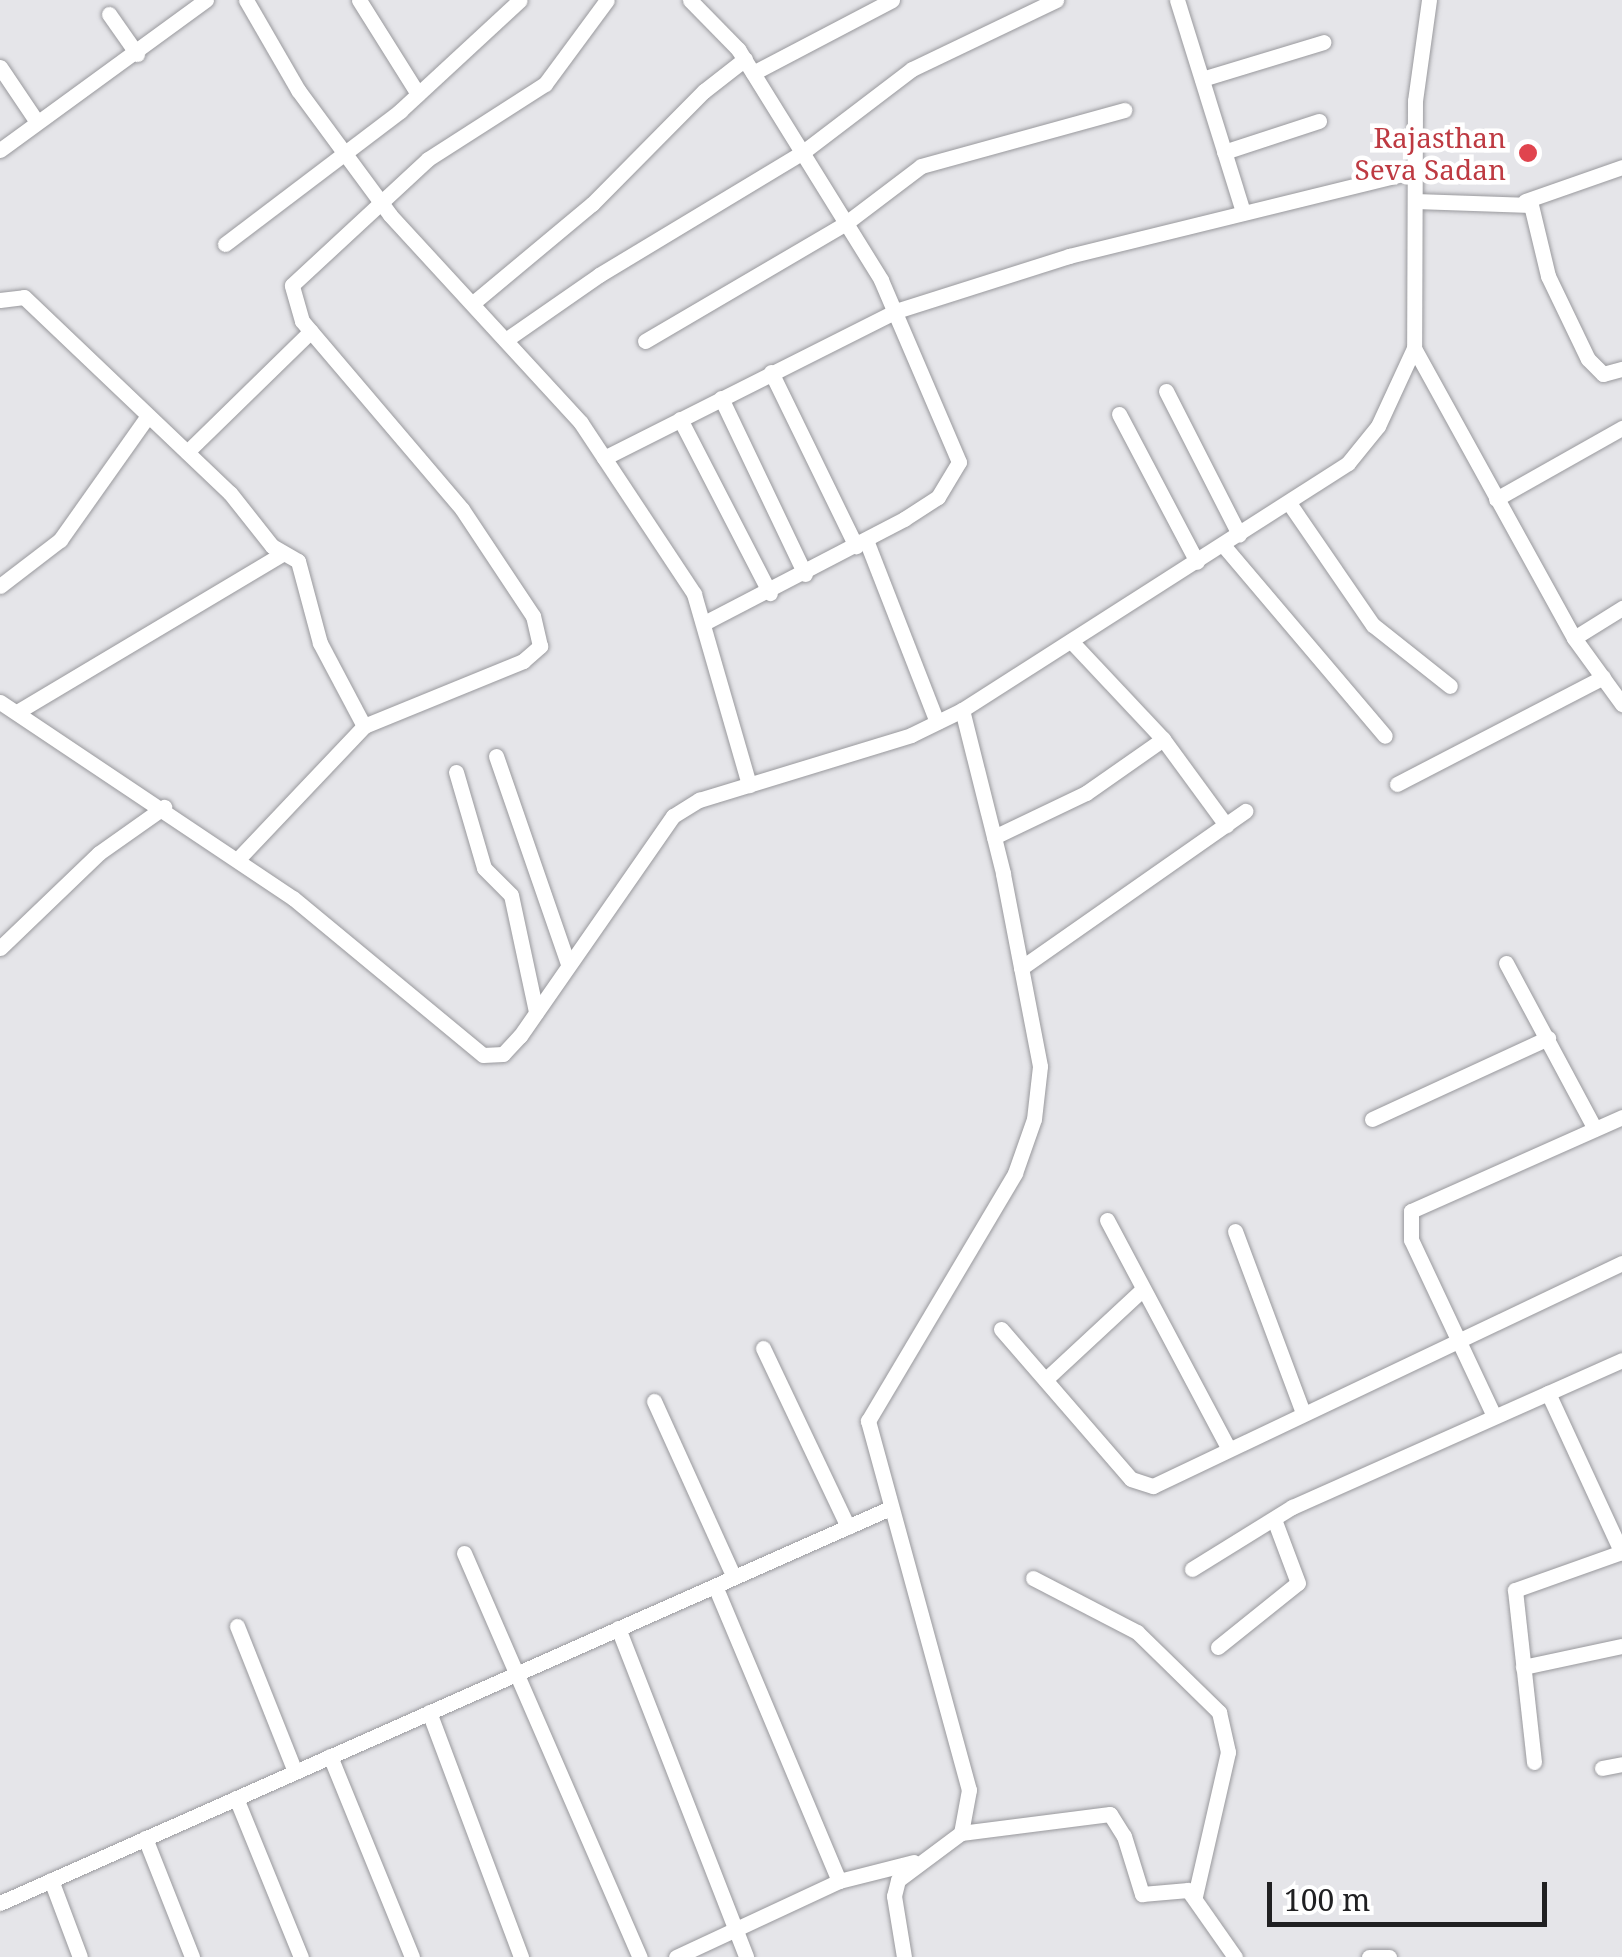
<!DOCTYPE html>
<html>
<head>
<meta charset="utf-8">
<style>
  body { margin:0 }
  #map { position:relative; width:1622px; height:1957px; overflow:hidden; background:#e5e5e9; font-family:"Noto Serif",serif }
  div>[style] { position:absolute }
  .roads { filter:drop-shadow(0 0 2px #99999d) drop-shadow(0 0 2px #99999d) }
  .street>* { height:15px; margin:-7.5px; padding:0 7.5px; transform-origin:7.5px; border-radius:7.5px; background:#fff }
  .dots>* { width:28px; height:28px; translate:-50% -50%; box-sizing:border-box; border:5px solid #fff; border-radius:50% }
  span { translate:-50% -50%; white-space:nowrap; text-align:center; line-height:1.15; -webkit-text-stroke:9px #fff; paint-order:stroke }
  .health-label { font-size:28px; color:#be3a42 }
  .right { translate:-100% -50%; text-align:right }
  .scale { position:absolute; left:1267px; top:1882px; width:280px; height:45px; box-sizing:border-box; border:5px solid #202022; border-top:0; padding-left:12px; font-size:30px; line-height:35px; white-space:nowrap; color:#202022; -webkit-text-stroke:8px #fff; paint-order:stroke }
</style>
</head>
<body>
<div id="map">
  <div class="roads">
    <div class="street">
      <div style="left:246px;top:0;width:104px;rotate:60deg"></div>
      <div style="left:298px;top:90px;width:155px;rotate:53.6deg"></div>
      <div style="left:390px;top:215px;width:282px;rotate:47.4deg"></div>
      <div style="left:581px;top:423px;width:205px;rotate:56.5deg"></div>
      <div style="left:694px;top:594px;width:199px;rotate:73.9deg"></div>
      <div style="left:359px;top:0;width:111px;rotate:57.9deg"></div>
      <div style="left:690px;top:0;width:69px;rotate:45.6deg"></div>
      <div style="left:738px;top:49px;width:272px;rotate:58.2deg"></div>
      <div style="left:881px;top:280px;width:198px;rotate:66.8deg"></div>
      <div style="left:959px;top:462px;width:41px;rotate:121deg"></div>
      <div style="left:938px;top:497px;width:40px;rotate:147.1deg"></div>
      <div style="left:904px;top:519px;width:223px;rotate:152.5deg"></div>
      <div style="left:1177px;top:0;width:222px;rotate:72.7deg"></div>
      <div style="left:1429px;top:0;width:102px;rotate:97.9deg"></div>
      <div style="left:1415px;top:101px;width:247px;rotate:90.2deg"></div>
      <div style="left:1414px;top:348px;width:331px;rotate:61.1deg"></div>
      <div style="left:1574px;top:638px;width:57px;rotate:-32deg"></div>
      <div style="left:109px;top:14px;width:49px;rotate:55deg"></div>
      <div style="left:0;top:67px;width:66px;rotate:56.1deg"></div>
      <div style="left:753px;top:73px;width:157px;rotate:-27.7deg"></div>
      <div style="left:1202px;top:79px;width:127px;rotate:-16.9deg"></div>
      <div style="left:0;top:150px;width:255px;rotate:-36.1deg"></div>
      <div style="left:1224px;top:152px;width:100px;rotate:-18.1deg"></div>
      <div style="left:1415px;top:201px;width:116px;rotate:2deg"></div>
      <div style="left:1531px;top:205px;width:73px;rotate:76.5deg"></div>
      <div style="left:1548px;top:276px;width:92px;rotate:64.3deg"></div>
      <div style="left:1588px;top:359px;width:21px;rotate:45deg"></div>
      <div style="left:1603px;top:374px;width:20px;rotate:-15deg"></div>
      <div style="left:1525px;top:201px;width:103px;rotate:-19.3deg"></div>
      <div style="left:225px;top:244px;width:220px;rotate:-37.2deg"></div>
      <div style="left:400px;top:111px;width:163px;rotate:-42.8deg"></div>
      <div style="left:0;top:300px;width:24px;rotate:-7deg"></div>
      <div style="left:24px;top:297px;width:284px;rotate:43.6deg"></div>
      <div style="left:230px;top:493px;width:68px;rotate:51.6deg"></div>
      <div style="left:272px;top:546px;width:30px;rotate:30deg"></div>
      <div style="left:298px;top:561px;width:85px;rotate:75deg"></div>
      <div style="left:320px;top:643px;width:94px;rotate:62.1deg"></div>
      <div style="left:473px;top:303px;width:155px;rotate:-39.8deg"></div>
      <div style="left:592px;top:204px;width:159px;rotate:-45.3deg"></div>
      <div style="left:704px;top:91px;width:52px;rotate:-38deg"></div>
      <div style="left:507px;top:339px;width:112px;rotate:-34.8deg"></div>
      <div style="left:599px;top:275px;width:238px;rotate:-31.1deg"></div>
      <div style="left:803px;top:152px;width:137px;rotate:-37.3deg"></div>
      <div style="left:912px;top:69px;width:160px;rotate:-25.6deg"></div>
      <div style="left:645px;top:341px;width:233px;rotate:-30.4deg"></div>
      <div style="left:846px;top:223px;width:94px;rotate:-37.2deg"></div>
      <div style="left:921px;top:166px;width:211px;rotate:-15.4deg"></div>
      <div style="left:771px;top:372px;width:194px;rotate:64deg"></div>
      <div style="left:1166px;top:391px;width:161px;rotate:63deg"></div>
      <div style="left:721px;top:398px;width:195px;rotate:64.5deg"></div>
      <div style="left:1119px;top:414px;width:167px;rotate:62.2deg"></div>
      <div style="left:680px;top:419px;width:196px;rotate:62.7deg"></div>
      <div style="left:187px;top:452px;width:173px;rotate:-44.3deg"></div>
      <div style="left:604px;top:458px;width:327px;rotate:-26.7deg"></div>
      <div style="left:896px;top:311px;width:182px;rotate:-17.6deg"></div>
      <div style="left:1069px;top:256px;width:356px;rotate:-13.8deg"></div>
      <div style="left:1496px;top:499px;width:145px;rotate:-29.4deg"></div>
      <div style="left:1289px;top:503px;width:148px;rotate:55.5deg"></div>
      <div style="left:1373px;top:625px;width:98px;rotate:38.4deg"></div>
      <div style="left:866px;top:540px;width:195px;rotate:68.7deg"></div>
      <div style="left:1223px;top:545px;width:250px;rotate:49.7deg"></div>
      <div style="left:0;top:586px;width:76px;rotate:-37.5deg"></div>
      <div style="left:60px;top:540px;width:151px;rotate:-54.7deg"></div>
      <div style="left:1574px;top:638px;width:82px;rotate:54deg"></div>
      <div style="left:1071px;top:641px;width:134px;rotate:46.8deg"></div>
      <div style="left:1163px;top:739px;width:107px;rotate:53.8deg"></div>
      <div style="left:0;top:702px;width:353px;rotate:33.8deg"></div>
      <div style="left:293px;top:898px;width:246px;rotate:39.6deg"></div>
      <div style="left:483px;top:1055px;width:20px;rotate:-3deg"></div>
      <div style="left:503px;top:1054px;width:25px;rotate:-47deg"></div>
      <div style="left:520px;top:1036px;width:268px;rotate:-55.2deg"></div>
      <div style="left:673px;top:816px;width:31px;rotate:-32deg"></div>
      <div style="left:699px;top:800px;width:222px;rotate:-17deg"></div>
      <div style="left:911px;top:735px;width:57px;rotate:-26.1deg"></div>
      <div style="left:17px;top:712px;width:309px;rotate:-30.8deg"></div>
      <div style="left:496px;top:756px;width:220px;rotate:70.9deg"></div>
      <div style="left:456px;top:772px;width:100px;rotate:73.7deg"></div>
      <div style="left:484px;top:868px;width:38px;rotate:45deg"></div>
      <div style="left:511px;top:895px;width:120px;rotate:77.9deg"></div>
      <div style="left:1397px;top:784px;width:232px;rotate:-27.4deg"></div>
      <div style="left:994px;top:837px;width:102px;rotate:-25.6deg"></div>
      <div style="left:1086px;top:793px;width:94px;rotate:-35deg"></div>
      <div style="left:238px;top:859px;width:183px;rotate:-46.5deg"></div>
      <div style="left:364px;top:726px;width:172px;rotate:-22.2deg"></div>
      <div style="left:523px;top:661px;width:23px;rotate:-41deg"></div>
      <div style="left:540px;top:646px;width:31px;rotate:-103deg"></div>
      <div style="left:533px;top:616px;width:128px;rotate:-123.6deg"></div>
      <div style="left:462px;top:509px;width:247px;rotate:-130.4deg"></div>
      <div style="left:302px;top:321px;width:37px;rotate:-106deg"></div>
      <div style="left:292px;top:285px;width:185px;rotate:-42.8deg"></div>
      <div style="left:428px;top:159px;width:139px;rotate:-32.7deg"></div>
      <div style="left:545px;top:84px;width:104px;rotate:-53.6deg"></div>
      <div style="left:0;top:948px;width:137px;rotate:-43.8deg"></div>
      <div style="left:99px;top:853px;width:80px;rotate:-35.3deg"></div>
      <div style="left:1506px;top:963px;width:188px;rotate:61.8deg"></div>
      <div style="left:1021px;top:968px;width:274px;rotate:-35deg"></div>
      <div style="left:1372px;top:1119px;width:194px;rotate:-24.7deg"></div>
      <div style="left:1107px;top:1220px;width:258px;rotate:62deg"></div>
      <div style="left:1235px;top:1231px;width:194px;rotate:69.5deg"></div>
      <div style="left:1001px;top:1329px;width:198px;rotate:49.1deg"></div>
      <div style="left:1131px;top:1479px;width:23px;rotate:18deg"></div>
      <div style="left:1153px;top:1486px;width:519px;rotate:-25.43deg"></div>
      <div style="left:763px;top:1348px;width:198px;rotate:64.6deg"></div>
      <div style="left:1046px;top:1379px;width:132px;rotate:-42.9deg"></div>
      <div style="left:1548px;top:1393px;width:176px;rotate:65.2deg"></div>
      <div style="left:654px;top:1401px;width:193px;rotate:65.6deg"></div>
      <div style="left:1494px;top:1416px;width:195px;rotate:-115.2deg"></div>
      <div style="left:1411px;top:1240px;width:29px;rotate:-90deg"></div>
      <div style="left:1411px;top:1211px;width:231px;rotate:-24deg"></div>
      <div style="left:464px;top:1553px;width:441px;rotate:66.5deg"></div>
      <div style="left:1192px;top:1569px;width:118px;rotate:-31.8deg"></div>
      <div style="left:1292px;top:1507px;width:361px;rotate:-24deg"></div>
      <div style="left:1033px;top:1578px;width:117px;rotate:27.4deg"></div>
      <div style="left:1137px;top:1632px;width:115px;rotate:44.3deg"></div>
      <div style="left:1219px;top:1712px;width:41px;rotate:77.3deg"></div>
      <div style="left:1228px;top:1752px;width:148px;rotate:102.9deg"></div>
      <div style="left:715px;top:1586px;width:320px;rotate:67.2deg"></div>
      <div style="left:237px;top:1626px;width:157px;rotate:68.3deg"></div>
      <div style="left:618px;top:1628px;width:353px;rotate:68.7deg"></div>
      <div style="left:1218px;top:1647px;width:102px;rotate:-38.7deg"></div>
      <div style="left:1298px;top:1583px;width:68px;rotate:-110.6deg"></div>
      <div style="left:1523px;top:1667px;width:101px;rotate:-12deg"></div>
      <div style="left:429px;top:1712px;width:262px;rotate:69.4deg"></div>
      <div style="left:330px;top:1756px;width:217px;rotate:67.8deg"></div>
      <div style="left:1534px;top:1762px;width:173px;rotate:-96.3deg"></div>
      <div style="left:1515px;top:1590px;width:114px;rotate:-19.6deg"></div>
      <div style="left:1602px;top:1768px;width:20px;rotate:-11deg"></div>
      <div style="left:236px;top:1798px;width:172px;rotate:67.8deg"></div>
      <div style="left:961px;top:1833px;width:150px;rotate:-7.3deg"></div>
      <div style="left:1110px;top:1814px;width:26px;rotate:58deg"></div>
      <div style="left:1124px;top:1836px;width:61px;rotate:72.8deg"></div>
      <div style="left:1142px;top:1894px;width:46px;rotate:-5deg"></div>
      <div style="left:1188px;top:1890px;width:82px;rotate:55deg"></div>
      <div style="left:145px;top:1838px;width:128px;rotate:68.4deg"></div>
      <div style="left:51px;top:1880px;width:82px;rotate:69.4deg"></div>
      <div style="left:0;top:1903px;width:974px;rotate:-23.93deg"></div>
      <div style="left:676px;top:1957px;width:180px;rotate:-25deg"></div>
      <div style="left:839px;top:1881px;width:77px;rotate:-14.2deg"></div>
      <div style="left:904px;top:1957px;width:62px;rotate:-99.3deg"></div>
      <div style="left:894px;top:1896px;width:16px;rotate:-76deg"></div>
      <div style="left:898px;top:1880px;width:79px;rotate:-36.7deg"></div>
      <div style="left:961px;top:1833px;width:44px;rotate:-79.5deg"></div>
      <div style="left:969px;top:1790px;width:383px;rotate:-105.3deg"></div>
      <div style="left:868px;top:1421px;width:288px;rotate:-59.3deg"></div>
      <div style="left:1015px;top:1173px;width:57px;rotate:-70.6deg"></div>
      <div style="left:1034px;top:1119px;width:53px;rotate:-83.5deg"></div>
      <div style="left:1040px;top:1066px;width:197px;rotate:-100.9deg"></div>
      <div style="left:1003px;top:873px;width:168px;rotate:-104.1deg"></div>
      <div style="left:962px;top:710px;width:458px;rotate:-32.6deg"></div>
      <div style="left:1348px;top:463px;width:48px;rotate:-51deg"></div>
      <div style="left:1378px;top:426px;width:86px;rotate:-65.2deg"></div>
      <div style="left:1369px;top:1957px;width:20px"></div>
    </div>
  </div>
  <div class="dots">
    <div style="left:1528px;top:153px;background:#e0444e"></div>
  </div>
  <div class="health-label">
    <span class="right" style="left:1506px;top:153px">Rajasthan<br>Seva Sadan</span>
  </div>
  <div class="scale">100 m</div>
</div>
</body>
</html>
